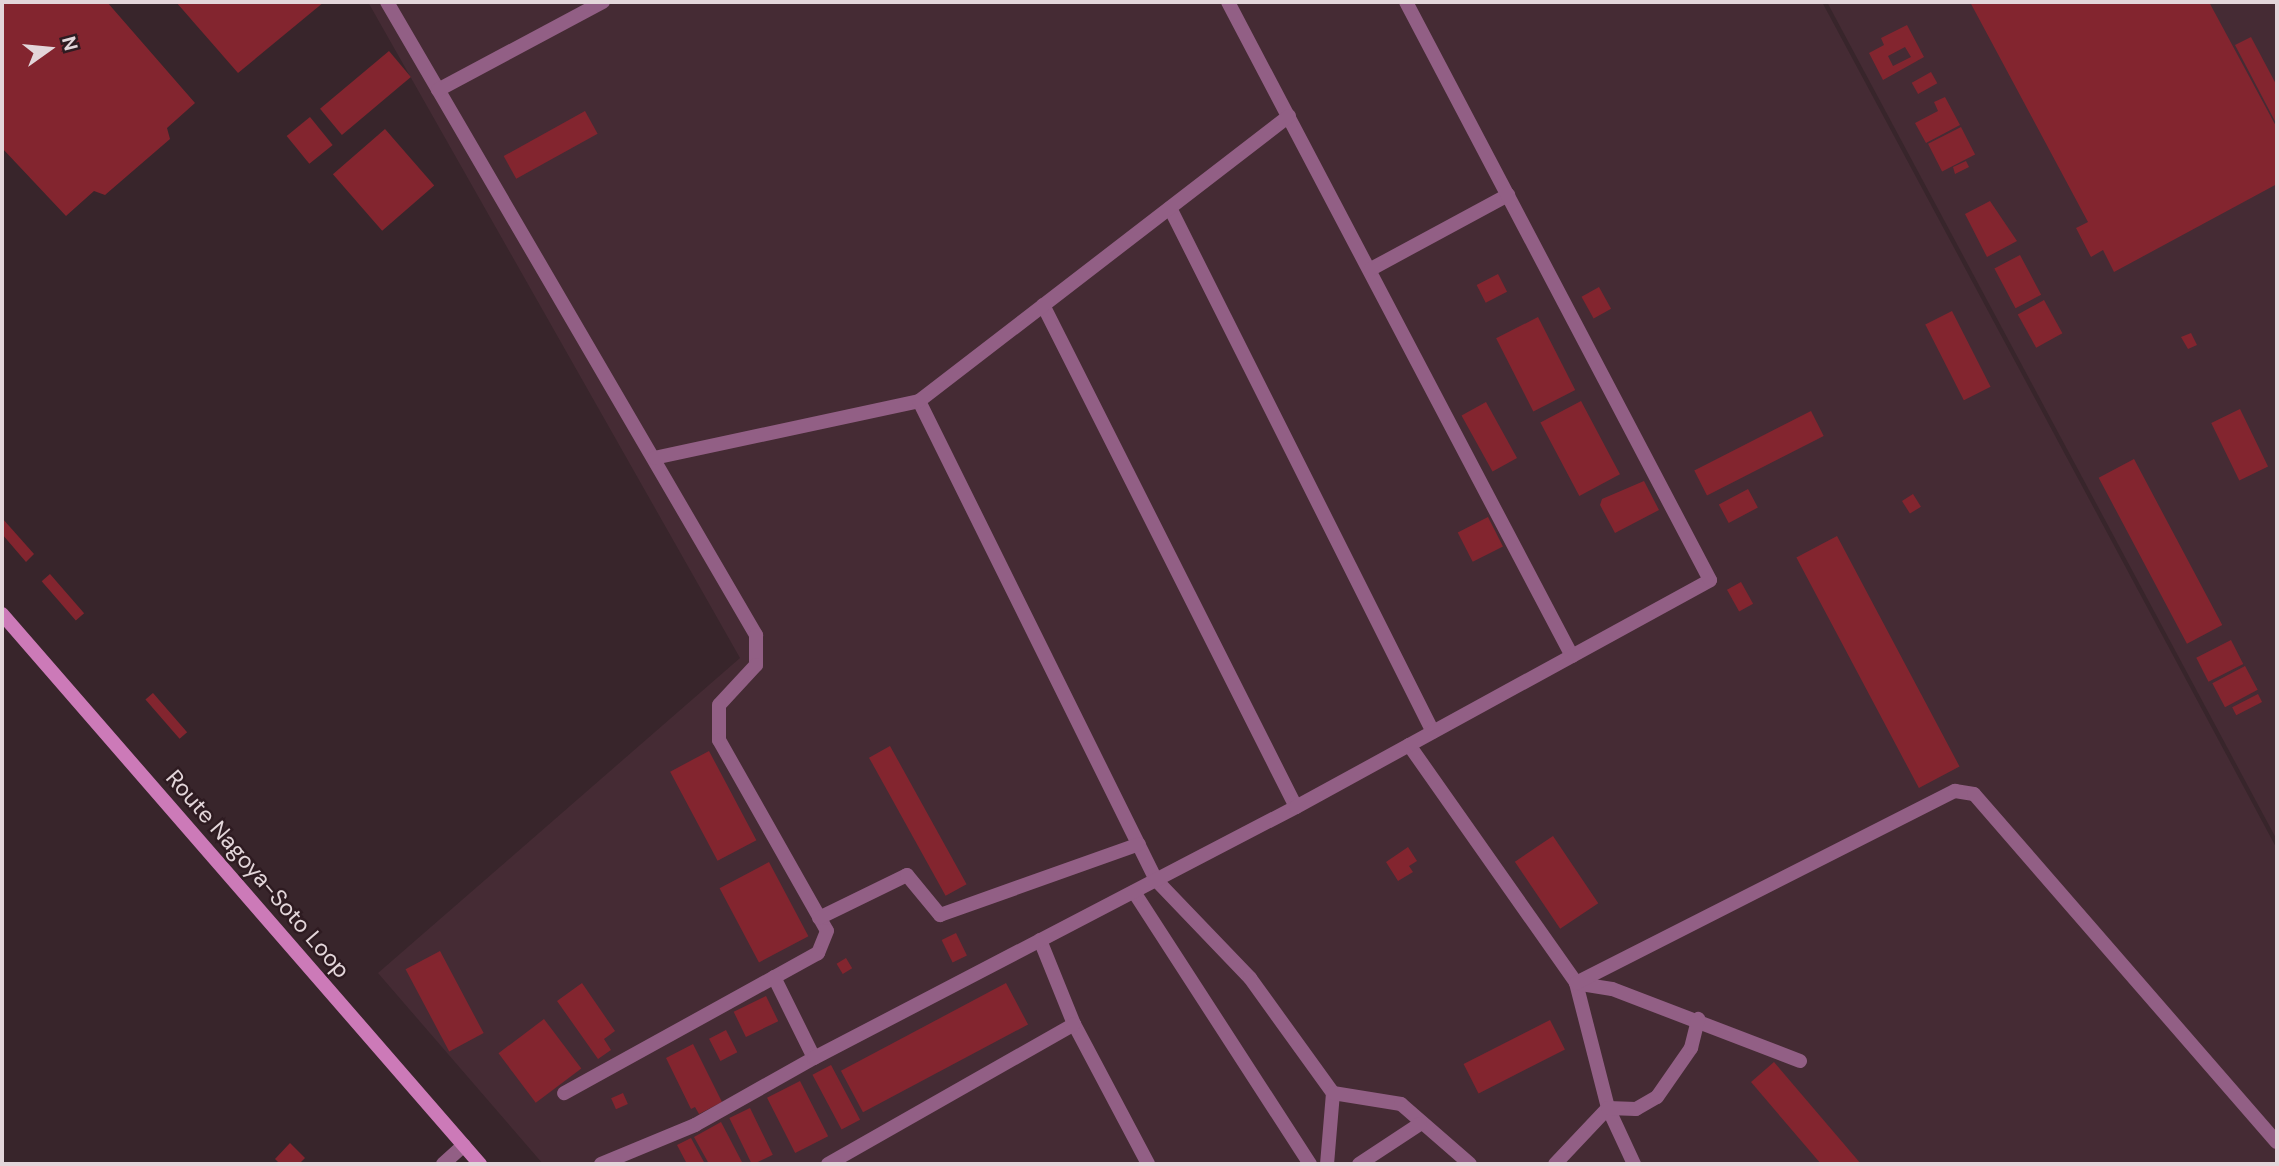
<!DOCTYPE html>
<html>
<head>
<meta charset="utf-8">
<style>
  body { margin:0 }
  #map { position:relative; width:2279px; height:1166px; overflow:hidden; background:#38252b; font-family:"DM Sans",sans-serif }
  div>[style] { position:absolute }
  .built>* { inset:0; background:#452b34 }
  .building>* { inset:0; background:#83252f; transform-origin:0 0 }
  .lane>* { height:14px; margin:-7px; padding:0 7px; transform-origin:7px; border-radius:7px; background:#925f85 }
  .street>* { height:14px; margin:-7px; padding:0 7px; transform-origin:7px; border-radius:7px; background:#925f85 }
  .secondary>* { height:14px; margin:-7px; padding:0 7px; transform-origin:7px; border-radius:7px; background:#cc7ab8 }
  span { translate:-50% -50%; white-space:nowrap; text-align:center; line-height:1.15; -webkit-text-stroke:5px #2e1b21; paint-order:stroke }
  .street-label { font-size:23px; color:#e3d6da }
  .frame { position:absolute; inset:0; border:4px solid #e3d6da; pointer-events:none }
  .north { position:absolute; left:14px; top:14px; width:70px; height:70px; -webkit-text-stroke:5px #2e1b21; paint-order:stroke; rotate:75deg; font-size:19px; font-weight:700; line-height:28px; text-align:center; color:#e3d6da }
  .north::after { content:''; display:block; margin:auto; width:24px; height:32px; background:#e3d6da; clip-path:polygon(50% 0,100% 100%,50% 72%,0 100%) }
</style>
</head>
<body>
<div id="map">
  <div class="built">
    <div style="clip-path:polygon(368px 2px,1822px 2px,2277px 849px,2277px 1164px,543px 1164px,378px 973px,740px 658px)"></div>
    <div style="clip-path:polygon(1827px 2px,2277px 2px,2277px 840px)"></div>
  </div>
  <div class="building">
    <div style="clip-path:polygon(2px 2px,107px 2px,195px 103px,167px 128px,170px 139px,105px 195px,94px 191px,66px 216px,2px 148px)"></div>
    <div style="clip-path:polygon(176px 2px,324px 2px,238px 73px)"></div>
    <div style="clip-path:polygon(1970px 2px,2209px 2px,2277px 128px,2277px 184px,2114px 272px,2103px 250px,2091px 257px,2076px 228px,2088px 222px)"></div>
    <div style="clip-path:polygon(evenodd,1907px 25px,1924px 57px,1883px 80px,1869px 53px,1884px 45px,1881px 38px,1907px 25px,1905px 47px,1911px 57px,1893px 66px,1888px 56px,1905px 47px)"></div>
    <div style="clip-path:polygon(2251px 37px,2277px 86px,2277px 125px,2235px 45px)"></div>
    <div style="left:389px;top:51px;width:34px;height:90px;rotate:50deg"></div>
    <div style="left:1931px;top:72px;width:13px;height:22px;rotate:61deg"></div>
    <div style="clip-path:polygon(1945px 97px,1960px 125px,1926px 143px,1915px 123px,1938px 111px,1934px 102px)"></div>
    <div style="left:585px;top:111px;width:26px;height:93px;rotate:61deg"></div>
    <div style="left:310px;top:117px;width:36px;height:30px;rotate:51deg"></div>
    <div style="left:1961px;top:127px;width:31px;height:37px;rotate:63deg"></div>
    <div style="left:385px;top:129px;width:75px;height:69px;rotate:49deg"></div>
    <div style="clip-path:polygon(1966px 161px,1969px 167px,1955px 174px,1953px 167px)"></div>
    <div style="clip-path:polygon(1990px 201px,2017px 241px,1987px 257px,1965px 214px)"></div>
    <div style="left:2020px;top:255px;width:45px;height:29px;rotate:62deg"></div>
    <div style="left:1498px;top:274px;width:20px;height:24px;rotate:63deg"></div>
    <div style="left:1599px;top:287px;width:25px;height:20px;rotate:61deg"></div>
    <div style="left:2044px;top:300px;width:38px;height:30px;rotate:61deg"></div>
    <div style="left:1952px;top:311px;width:85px;height:30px;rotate:63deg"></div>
    <div style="left:1538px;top:317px;width:82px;height:47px;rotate:63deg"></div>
    <div style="clip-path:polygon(2191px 333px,2197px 345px,2188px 349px,2181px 337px)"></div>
    <div style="left:1581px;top:401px;width:83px;height:46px;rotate:62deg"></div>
    <div style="left:1486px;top:402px;width:64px;height:28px;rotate:61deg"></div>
    <div style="left:2240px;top:409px;width:64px;height:32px;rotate:64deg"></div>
    <div style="left:1811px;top:411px;width:28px;height:131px;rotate:63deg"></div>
    <div style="left:2134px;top:459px;width:188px;height:40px;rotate:62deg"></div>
    <div style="clip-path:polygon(1644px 481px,1659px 510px,1615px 533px,1600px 505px,1602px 499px)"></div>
    <div style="left:1748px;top:489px;width:21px;height:33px;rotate:62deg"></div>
    <div style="left:1913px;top:494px;width:15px;height:13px;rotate:58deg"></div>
    <div style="left:1488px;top:517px;width:33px;height:34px;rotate:63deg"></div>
    <div style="clip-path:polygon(2px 518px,34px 554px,26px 562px,2px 534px)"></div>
    <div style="left:1837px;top:536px;width:261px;height:46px;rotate:62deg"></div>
    <div style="left:50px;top:574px;width:52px;height:11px;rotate:49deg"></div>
    <div style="left:1741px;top:582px;width:25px;height:16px;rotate:61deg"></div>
    <div style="left:2231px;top:640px;width:27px;height:39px;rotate:63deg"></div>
    <div style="left:2245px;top:666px;width:27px;height:37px;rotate:62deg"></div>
    <div style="left:153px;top:693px;width:52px;height:10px;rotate:49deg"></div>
    <div style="left:2258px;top:694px;width:9px;height:29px;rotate:63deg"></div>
    <div style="left:890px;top:746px;width:158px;height:24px;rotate:61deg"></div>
    <div style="left:709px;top:751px;width:101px;height:44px;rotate:62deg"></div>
    <div style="left:1553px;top:836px;width:81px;height:46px;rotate:56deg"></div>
    <div style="clip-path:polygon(1408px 847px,1417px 861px,1409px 866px,1413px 872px,1398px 881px,1386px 862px)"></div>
    <div style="left:769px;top:862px;width:84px;height:56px;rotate:62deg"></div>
    <div style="left:956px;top:933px;width:25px;height:16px;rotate:64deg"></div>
    <div style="left:440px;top:951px;width:93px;height:39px;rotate:62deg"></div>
    <div style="left:846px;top:958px;width:12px;height:11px;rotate:59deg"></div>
    <div style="clip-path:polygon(582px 983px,615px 1031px,604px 1039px,611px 1050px,598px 1059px,557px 1001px)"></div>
    <div style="left:1006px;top:983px;width:47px;height:187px;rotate:62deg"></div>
    <div style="left:766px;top:996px;width:28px;height:36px;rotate:64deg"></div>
    <div style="left:544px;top:1019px;width:62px;height:57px;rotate:53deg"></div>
    <div style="left:1550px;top:1020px;width:33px;height:97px;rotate:63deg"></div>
    <div style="left:726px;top:1030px;width:25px;height:19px;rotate:63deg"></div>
    <div style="clip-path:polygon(693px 1044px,722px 1102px,699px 1114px,695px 1107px,691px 1109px,666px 1058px)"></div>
    <div style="clip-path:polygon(1774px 1062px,1861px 1164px,1821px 1164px,1751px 1082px)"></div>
    <div style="left:831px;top:1065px;width:62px;height:21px;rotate:62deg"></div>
    <div style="left:800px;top:1081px;width:62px;height:37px;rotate:63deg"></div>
    <div style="left:623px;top:1093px;width:12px;height:13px;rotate:66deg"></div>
    <div style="left:750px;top:1108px;width:52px;height:23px;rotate:64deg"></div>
    <div style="clip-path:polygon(721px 1122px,743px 1164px,709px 1164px,694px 1137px)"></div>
    <div style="clip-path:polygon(691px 1138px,705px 1164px,687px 1164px,677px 1145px)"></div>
    <div style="clip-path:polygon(290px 1143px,305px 1158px,299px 1164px,280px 1164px,275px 1159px)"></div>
  </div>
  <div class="lane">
    <div style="left:387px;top:2px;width:733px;rotate:59.76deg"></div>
    <div style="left:756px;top:635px;width:30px;rotate:90deg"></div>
    <div style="left:756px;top:665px;width:54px;rotate:132.8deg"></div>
    <div style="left:719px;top:705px;width:35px;rotate:90deg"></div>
    <div style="left:719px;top:740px;width:219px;rotate:60.5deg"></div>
    <div style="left:827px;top:931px;width:24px;rotate:112deg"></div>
    <div style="left:818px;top:953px;width:290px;rotate:151.1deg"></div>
    <div style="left:1228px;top:2px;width:739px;rotate:62.26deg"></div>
    <div style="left:438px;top:90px;width:187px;rotate:-28.1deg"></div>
    <div style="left:1170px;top:208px;width:586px;rotate:63.35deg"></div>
    <div style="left:1371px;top:269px;width:156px;rotate:-28.4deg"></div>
    <div style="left:1043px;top:305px;width:562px;rotate:63.25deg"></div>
    <div style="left:919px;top:401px;width:534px;rotate:63.67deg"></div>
    <div style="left:1156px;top:880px;width:136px;rotate:46.2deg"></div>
    <div style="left:1250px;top:978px;width:142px;rotate:54.2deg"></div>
    <div style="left:1333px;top:1093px;width:71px;rotate:94.8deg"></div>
    <div style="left:654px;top:458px;width:271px;rotate:-12.1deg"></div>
    <div style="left:919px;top:401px;width:467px;rotate:-37.6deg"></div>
    <div style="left:1409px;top:745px;width:291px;rotate:54.9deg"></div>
    <div style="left:1576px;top:983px;width:129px;rotate:75.6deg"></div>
    <div style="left:1608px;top:1108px;width:62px;rotate:65.1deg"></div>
    <div style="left:1134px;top:892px;width:324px;rotate:57.1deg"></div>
    <div style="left:819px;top:918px;width:98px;rotate:-26deg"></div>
    <div style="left:907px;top:875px;width:52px;rotate:50.5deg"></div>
    <div style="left:940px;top:915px;width:211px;rotate:-19.6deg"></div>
    <div style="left:1040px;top:940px;width:91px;rotate:68deg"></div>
    <div style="left:1074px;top:1024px;width:158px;rotate:62.1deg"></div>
    <div style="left:774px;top:977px;width:90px;rotate:63.7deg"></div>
    <div style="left:1800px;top:1061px;width:201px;rotate:-159deg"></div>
    <div style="left:1612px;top:989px;width:36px;rotate:-171deg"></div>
    <div style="left:1576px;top:983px;width:425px;rotate:-26.9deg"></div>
    <div style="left:1955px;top:791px;width:19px;rotate:9deg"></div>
    <div style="left:1974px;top:794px;width:461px;rotate:49deg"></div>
    <div style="left:1333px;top:1093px;width:69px;rotate:9.2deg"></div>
    <div style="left:1401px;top:1104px;width:91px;rotate:41deg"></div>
    <div style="left:601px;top:1164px;width:102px;rotate:-22.5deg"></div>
    <div style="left:695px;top:1125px;width:137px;rotate:-29.4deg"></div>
    <div style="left:814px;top:1058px;width:543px;rotate:-27.51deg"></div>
    <div style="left:1296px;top:807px;width:472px;rotate:-28.7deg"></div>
    <div style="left:1710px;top:580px;width:653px;rotate:-117.74deg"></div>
    <div style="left:828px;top:1164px;width:283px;rotate:-29.6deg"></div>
    <div style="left:1359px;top:1164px;width:73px;rotate:-33.3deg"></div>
    <div style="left:1555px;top:1164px;width:77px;rotate:-46.6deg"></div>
    <div style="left:1608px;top:1108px;width:28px;rotate:2deg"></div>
    <div style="left:1636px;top:1109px;width:24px;rotate:-30deg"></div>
    <div style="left:1657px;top:1097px;width:60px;rotate:-55.2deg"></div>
    <div style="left:1691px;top:1048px;width:30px;rotate:-76deg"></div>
  </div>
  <div class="street">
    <div style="left:443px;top:1164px;width:28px;rotate:-42deg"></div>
  </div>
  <div class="secondary">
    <div style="left:2px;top:614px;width:729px;rotate:49.01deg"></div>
  </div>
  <div class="street-label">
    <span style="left:258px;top:874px;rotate:49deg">Route Nagoya-Soto Loop</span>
  </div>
  <div class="frame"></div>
  <div class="north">N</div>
</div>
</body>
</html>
